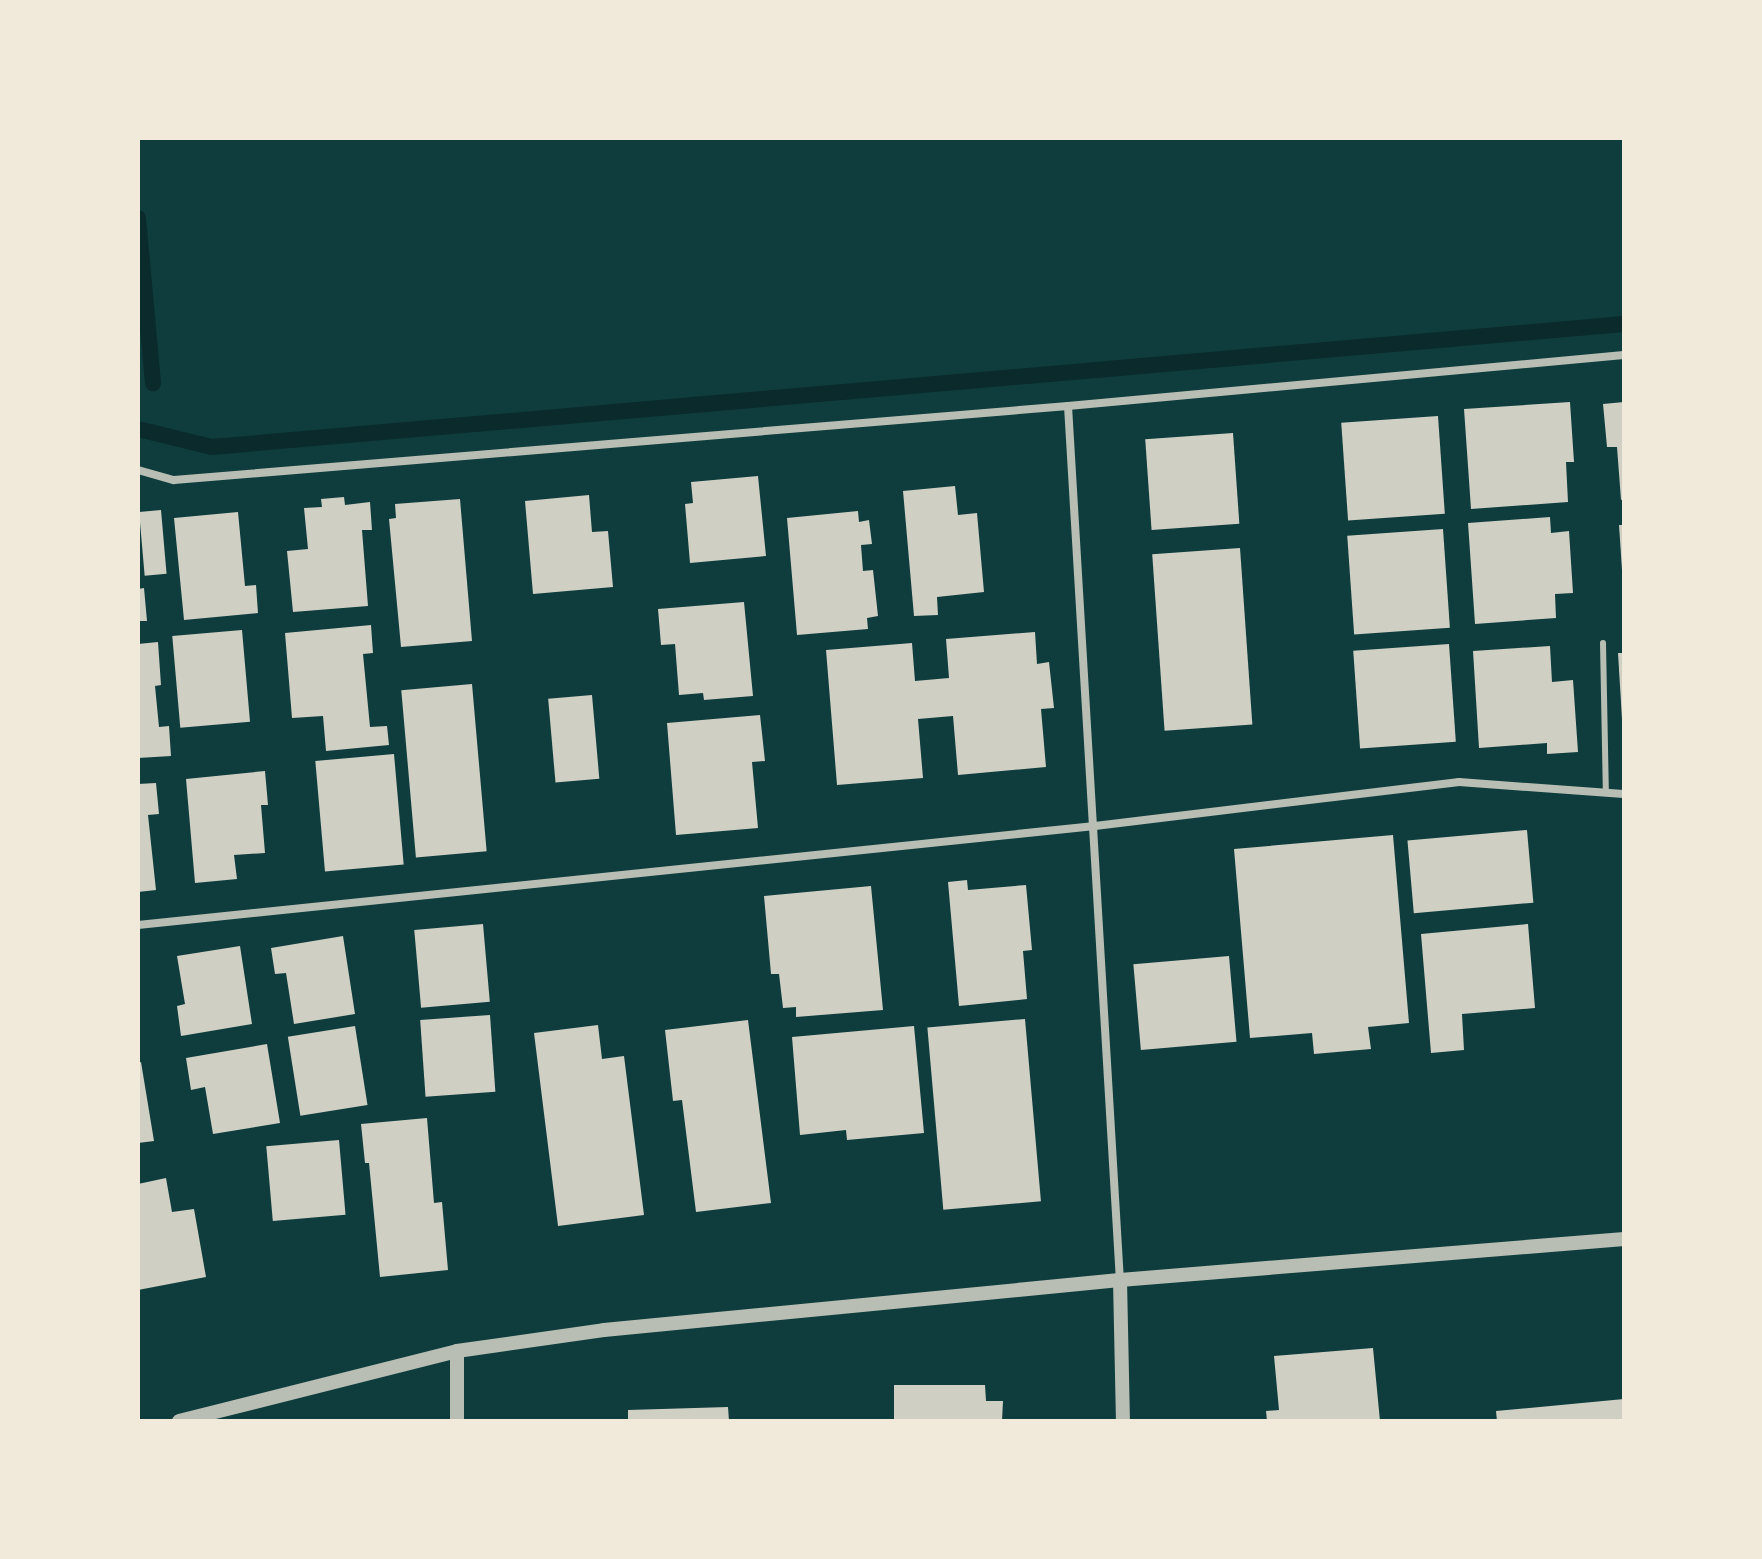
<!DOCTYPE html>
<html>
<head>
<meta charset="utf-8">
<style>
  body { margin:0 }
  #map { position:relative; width:1762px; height:1559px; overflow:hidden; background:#0f3d3e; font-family:Poppins,sans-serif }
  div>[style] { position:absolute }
  .stream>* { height:16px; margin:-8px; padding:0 8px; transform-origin:8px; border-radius:8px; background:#0a2a2b }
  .building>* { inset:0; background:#cfcfc3; transform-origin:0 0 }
  .service>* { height:6px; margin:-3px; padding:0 3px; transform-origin:3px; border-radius:3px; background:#b8beb3 }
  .minor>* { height:8px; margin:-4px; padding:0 4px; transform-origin:4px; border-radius:4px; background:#b8beb3 }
  .tertiary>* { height:14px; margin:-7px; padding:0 7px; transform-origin:7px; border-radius:7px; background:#b8beb3 }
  span { translate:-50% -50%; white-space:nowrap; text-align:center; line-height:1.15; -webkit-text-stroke:6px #f1e9da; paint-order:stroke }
  .frame { position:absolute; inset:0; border:140px solid #f1e9da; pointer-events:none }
</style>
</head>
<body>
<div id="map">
  <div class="stream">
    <div style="left:138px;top:218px;width:166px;rotate:84.8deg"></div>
    <div style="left:138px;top:429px;width:76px;rotate:13.7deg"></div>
    <div style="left:212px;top:447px;width:1417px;rotate:-4.98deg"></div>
  </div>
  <div class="building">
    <div style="clip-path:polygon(1570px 402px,1574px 462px,1566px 462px,1568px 502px,1471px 509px,1464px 409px)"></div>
    <div style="clip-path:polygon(1624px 402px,1624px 499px,1621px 500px,1617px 447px,1607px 447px,1603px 404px)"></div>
    <div style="left:1438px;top:416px;width:98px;height:97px;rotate:86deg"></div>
    <div style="left:1233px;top:433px;width:91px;height:88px;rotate:86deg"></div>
    <div style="clip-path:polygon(758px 476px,766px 556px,690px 563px,685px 504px,693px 503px,691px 482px)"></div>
    <div style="clip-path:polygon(955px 486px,958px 515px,977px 513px,984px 592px,937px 597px,938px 615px,914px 616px,903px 491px)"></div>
    <div style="clip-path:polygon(589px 495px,592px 532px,608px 531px,613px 587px,533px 594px,525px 501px)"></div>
    <div style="clip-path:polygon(344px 497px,345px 505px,370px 502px,372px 530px,362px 530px,368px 606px,293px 612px,287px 551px,308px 549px,304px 508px,322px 507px,321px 499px)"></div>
    <div style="clip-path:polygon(460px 499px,472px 641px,401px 647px,389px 519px,396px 518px,395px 504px)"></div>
    <div style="left:161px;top:510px;width:64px;height:22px;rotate:85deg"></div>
    <div style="clip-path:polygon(858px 511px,859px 522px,869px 520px,872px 544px,861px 545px,863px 571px,873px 570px,878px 616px,867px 618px,868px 629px,797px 635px,787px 518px)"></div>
    <div style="clip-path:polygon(238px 512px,245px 586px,256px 585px,258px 613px,184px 620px,174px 518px)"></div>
    <div style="clip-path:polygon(1550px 517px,1551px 533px,1569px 531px,1573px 593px,1555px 594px,1556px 618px,1475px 624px,1468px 523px)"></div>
    <div style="clip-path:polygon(1619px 525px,1624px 525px,1624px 570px,1622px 570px)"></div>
    <div style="left:1443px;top:529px;width:99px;height:96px;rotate:86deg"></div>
    <div style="left:1240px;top:548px;width:177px;height:88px;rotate:86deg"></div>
    <div style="clip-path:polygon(144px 588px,147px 621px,138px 621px,138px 589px)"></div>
    <div style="clip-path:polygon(744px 602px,753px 696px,704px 700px,703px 693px,679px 695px,675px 644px,661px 645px,658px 609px)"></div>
    <div style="clip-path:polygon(371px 625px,373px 653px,363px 654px,370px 727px,387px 726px,389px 745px,326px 751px,323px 716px,292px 718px,285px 633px)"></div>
    <div style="left:242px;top:630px;width:92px;height:70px;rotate:85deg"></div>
    <div style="clip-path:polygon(1035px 632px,1037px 664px,1049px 662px,1054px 708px,1041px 709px,1046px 767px,958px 775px,953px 716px,918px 719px,923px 778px,837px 785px,826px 650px,912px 643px,915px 681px,949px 678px,946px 639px)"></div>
    <div style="clip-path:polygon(158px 642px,161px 685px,155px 686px,159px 727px,169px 726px,171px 756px,138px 758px,138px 644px)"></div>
    <div style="left:1449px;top:644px;width:98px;height:96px;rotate:86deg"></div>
    <div style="clip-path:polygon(1550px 646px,1552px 682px,1573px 680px,1578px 752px,1547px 754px,1547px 743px,1479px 748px,1473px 651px)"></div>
    <div style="clip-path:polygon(1618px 653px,1624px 653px,1624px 719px,1622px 719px)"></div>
    <div style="left:472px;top:684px;width:168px;height:71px;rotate:85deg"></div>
    <div style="left:592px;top:695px;width:84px;height:44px;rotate:85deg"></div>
    <div style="clip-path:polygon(760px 715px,765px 761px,752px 762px,758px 828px,676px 835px,667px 723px)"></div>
    <div style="left:394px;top:754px;width:111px;height:79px;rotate:85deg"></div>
    <div style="clip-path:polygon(265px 771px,268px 805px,261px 805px,265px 853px,234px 855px,237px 879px,195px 883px,186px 779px)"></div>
    <div style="clip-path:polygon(156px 783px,159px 814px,148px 815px,156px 890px,138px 892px,138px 784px)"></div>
    <div style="left:1527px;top:830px;width:73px;height:120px;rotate:85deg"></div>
    <div style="clip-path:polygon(1393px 835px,1409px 1023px,1368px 1027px,1371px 1049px,1314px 1054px,1312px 1033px,1250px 1038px,1234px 849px)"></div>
    <div style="clip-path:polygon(967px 880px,968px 890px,1026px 885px,1032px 950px,1023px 951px,1027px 999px,959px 1006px,948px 882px)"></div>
    <div style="clip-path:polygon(871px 886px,883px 1010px,796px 1017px,796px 1007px,783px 1008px,779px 974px,771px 974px,764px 896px)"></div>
    <div style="left:483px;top:924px;width:78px;height:69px;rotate:85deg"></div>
    <div style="clip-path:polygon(1528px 924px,1535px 1008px,1462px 1014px,1464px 1050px,1431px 1053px,1421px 934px)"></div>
    <div style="clip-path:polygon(343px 936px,355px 1014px,294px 1024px,286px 973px,275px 974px,271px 948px)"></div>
    <div style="clip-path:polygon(240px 946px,252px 1024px,181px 1036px,177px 1006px,185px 1004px,177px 956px)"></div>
    <div style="left:1229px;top:956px;width:86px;height:96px;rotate:85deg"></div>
    <div style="left:490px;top:1015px;width:77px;height:70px;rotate:86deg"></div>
    <div style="left:1025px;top:1019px;width:183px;height:98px;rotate:85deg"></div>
    <div style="clip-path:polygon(748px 1020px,771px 1203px,696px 1212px,682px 1100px,673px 1101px,665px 1030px)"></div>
    <div style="clip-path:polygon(598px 1025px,602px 1059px,624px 1056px,644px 1215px,558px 1226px,534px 1033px)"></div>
    <div style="left:355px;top:1026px;width:80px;height:68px;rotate:81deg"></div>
    <div style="clip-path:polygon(914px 1026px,924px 1133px,847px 1140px,846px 1130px,800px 1135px,792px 1037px)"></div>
    <div style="clip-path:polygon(267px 1044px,280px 1123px,213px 1134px,205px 1087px,191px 1090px,186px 1058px)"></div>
    <div style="clip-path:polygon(141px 1062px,154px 1141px,138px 1143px,138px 1063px)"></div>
    <div style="clip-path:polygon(427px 1118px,434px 1203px,442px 1202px,448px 1270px,380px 1277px,369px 1163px,365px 1163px,361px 1124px)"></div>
    <div style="left:339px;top:1140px;width:75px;height:73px;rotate:85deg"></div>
    <div style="clip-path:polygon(166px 1178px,172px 1212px,194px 1209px,206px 1277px,138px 1290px,138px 1184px)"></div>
    <div style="clip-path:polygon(1373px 1348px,1380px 1421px,1267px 1421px,1266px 1411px,1279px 1410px,1274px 1356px)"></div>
    <div style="clip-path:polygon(894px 1385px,985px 1385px,986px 1401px,1003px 1401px,1002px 1421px,894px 1421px)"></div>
    <div style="clip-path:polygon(1624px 1399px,1624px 1421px,1497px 1421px,1496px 1411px)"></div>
    <div style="clip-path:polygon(728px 1407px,729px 1421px,628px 1421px,628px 1410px)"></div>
  </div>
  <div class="service">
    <div style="left:1603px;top:643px;width:150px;rotate:88.9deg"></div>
  </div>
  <div class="minor">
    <div style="left:1068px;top:406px;width:876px;rotate:86.6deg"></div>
    <div style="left:138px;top:470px;width:37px;rotate:16deg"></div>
    <div style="left:174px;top:480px;width:897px;rotate:-4.73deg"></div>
    <div style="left:1068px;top:406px;width:558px;rotate:-5.24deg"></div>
    <div style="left:138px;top:925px;width:962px;rotate:-5.91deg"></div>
    <div style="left:1095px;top:826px;width:367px;rotate:-6.9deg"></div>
    <div style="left:1459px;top:782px;width:165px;rotate:4.2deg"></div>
  </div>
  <div class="tertiary">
    <div style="left:1120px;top:1280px;width:141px;rotate:88.8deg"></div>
    <div style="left:457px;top:1351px;width:70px;rotate:90deg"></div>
    <div style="left:179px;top:1421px;width:287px;rotate:-14.1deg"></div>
    <div style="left:457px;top:1351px;width:148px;rotate:-8.1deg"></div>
    <div style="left:604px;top:1330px;width:518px;rotate:-5.53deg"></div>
    <div style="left:1120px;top:1280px;width:506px;rotate:-4.65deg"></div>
  </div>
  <div class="frame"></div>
</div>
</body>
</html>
